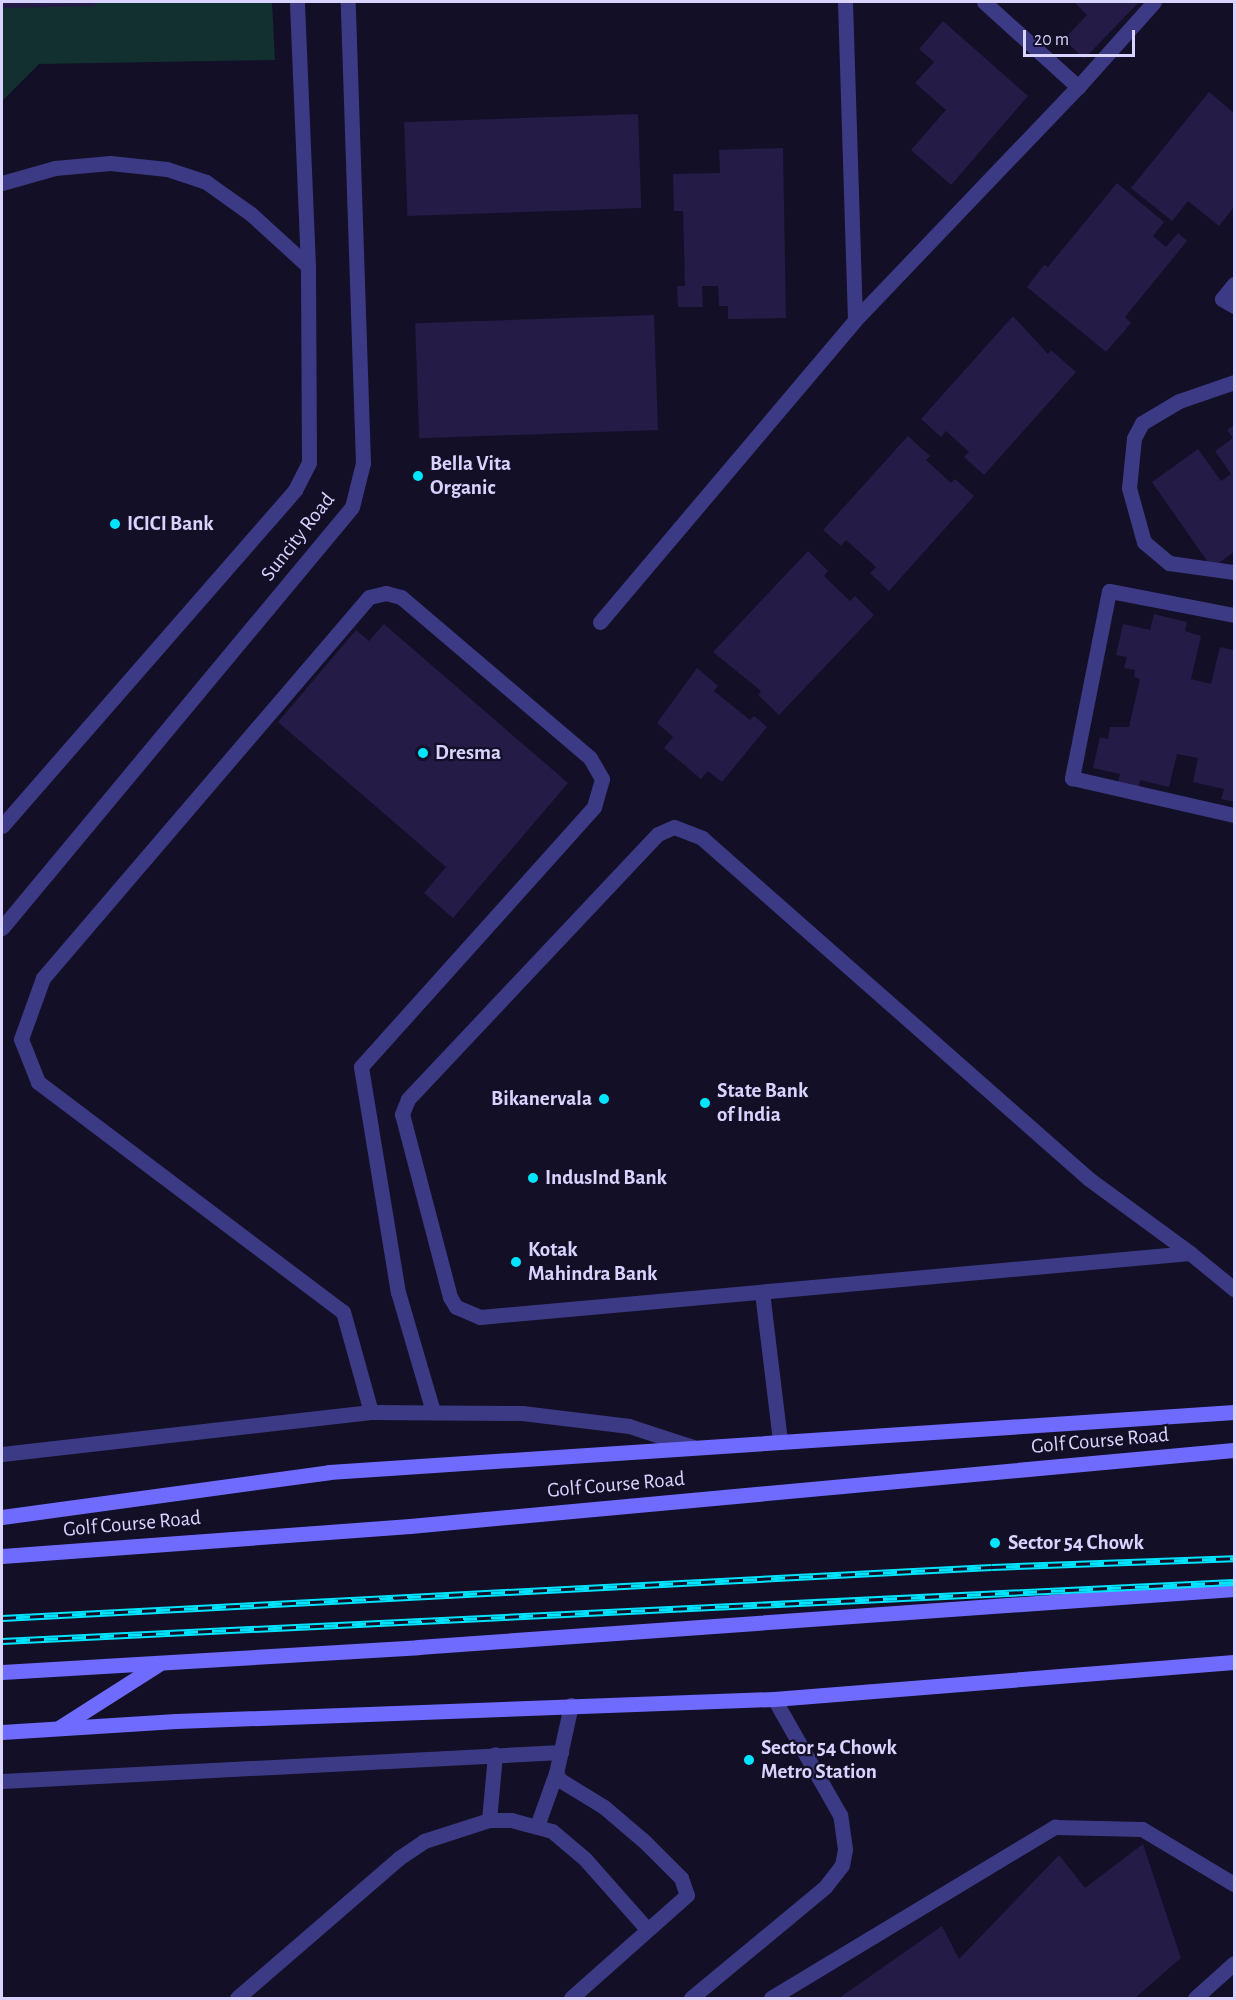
<!DOCTYPE html>
<html>
<head>
<meta charset="utf-8">
<style>
  body { margin:0 }
  #map { position:relative; width:1236px; height:2000px; overflow:hidden; background:#130f26; font-family:"Alegreya Sans",sans-serif }
  div>[style] { position:absolute }
  .green>* { inset:0; background:#12302f }
  .building>* { inset:0; background:#241b47; transform-origin:0 0 }
  .lane>* { height:15px; margin:-7.5px; padding:0 7.5px; transform-origin:7.5px; border-radius:7.5px; background:#3d3a85 }
  .street>* { height:15px; margin:-7.5px; padding:0 7.5px; transform-origin:7.5px; border-radius:7.5px; background:#3d3a85 }
  .secondary>* { height:15px; margin:-7.5px; padding:0 7.5px; transform-origin:7.5px; border-radius:7.5px; background:#6f6bff }
  .rail>* { height:7px; margin-top:-3.5px; transform-origin:0; background:repeating-linear-gradient(90deg,#130f26 0 14px,#00e5ff 0 28px); box-sizing:border-box; border-block:2px solid #00e5ff }
  .dots>* { width:16px; height:16px; translate:-50% -50%; box-sizing:border-box; border:3px solid #130f26; border-radius:50% }
  span { translate:-50% -50%; white-space:nowrap; text-align:center; line-height:1.15; -webkit-text-stroke:4.5px #130f26; paint-order:stroke }
  .poi-label { font-size:21px; color:#d9d4ff; font-weight:700 }
  .left { translate:0 -50%; text-align:left }
  .right { translate:-100% -50%; text-align:right }
  .street-label { font-size:21px; color:#d9d4ff }
  .frame { position:absolute; inset:0; border:3px solid #d9d4ff; pointer-events:none }
  .scale { position:absolute; left:1023px; top:30px; width:112px; height:27px; box-sizing:border-box; border:3px solid #d9d4ff; border-top:0; padding-left:8px; font-size:18px; line-height:21px; white-space:nowrap; color:#d9d4ff; -webkit-text-stroke:4px #130f26; paint-order:stroke }
</style>
</head>
<body>
<div id="map">
  <div class="green">
    <div style="clip-path:polygon(2px 2px,272px 2px,275px 60px,39px 64px,2px 101px)"></div>
  </div>
  <div class="building">
    <div style="clip-path:polygon(2px 2px,95px 2px,95px 6px,2px 8px)"></div>
    <div style="clip-path:polygon(1074px 2px,1139px 2px,1084px 59px,1064px 39px,1087px 15px)"></div>
    <div style="clip-path:polygon(943px 21px,1028px 96px,951px 185px,911px 150px,946px 110px,915px 83px,934px 62px,919px 49px)"></div>
    <div style="clip-path:polygon(1209px 92px,1234px 113px,1234px 207px,1219px 226px,1188px 201px,1172px 221px,1131px 188px)"></div>
    <div style="left:638px;top:114px;width:94px;height:234px;rotate:88deg"></div>
    <div style="clip-path:polygon(783px 148px,786px 318px,728px 319px,728px 306px,719px 306px,718px 286px,702px 286px,703px 307px,678px 307px,677px 286px,685px 286px,683px 211px,674px 211px,673px 174px,720px 173px,719px 150px)"></div>
    <div style="clip-path:polygon(1117px 183px,1164px 222px,1153px 236px,1166px 247px,1178px 233px,1187px 241px,1125px 317px,1131px 323px,1106px 352px,1027px 287px,1044px 265px,1048px 267px)"></div>
    <div style="left:654px;top:315px;width:115px;height:239px;rotate:88deg"></div>
    <div style="clip-path:polygon(1013px 316px,1048px 354px,1051px 350px,1076px 372px,984px 475px,964px 457px,969px 452px,946px 431px,941px 437px,921px 419px)"></div>
    <div style="clip-path:polygon(1234px 425px,1234px 552px,1212px 568px,1152px 482px,1198px 449px,1221px 481px,1231px 474px,1215px 451px,1233px 438px,1227px 430px)"></div>
    <div style="clip-path:polygon(908px 436px,930px 456px,926px 460px,951px 483px,955px 479px,974px 496px,889px 591px,870px 573px,876px 567px,846px 540px,841px 546px,823px 530px)"></div>
    <div style="clip-path:polygon(808px 551px,828px 571px,824px 576px,850px 601px,855px 596px,874px 615px,779px 715px,758px 695px,761px 691px,713px 652px)"></div>
    <div style="clip-path:polygon(1154px 614px,1187px 622px,1185px 631px,1201px 636px,1191px 679px,1211px 684px,1220px 647px,1234px 650px,1234px 802px,1221px 799px,1224px 789px,1193px 782px,1198px 758px,1177px 754px,1169px 787px,1140px 780px,1138px 790px,1117px 786px,1120px 774px,1093px 768px,1100px 737px,1108px 739px,1110px 727px,1129px 727px,1140px 679px,1134px 677px,1135px 670px,1124px 668px,1127px 657px,1116px 655px,1123px 624px,1150px 630px)"></div>
    <div style="clip-path:polygon(384px 624px,568px 783px,453px 918px,424px 893px,446px 867px,278px 722px,356px 630px,369px 641px)"></div>
    <div style="clip-path:polygon(697px 668px,718px 686px,714px 691px,750px 720px,754px 716px,767px 727px,722px 782px,708px 771px,701px 779px,664px 748px,673px 737px,657px 723px)"></div>
    <div style="clip-path:polygon(1143px 1844px,1181px 1958px,1135px 1998px,839px 1998px,942px 1926px,959px 1959px,1059px 1855px,1085px 1888px)"></div>
  </div>
  <div class="lane">
    <div style="left:845px;top:2px;width:318px;rotate:88.2deg"></div>
    <div style="left:984px;top:2px;width:127px;rotate:42.1deg"></div>
    <div style="left:2px;top:183px;width:55px;rotate:-15.8deg"></div>
    <div style="left:55px;top:168px;width:55px;rotate:-5.2deg"></div>
    <div style="left:110px;top:163px;width:57px;rotate:6deg"></div>
    <div style="left:167px;top:169px;width:41px;rotate:18.4deg"></div>
    <div style="left:206px;top:182px;width:55px;rotate:35.4deg"></div>
    <div style="left:251px;top:214px;width:77px;rotate:42.4deg"></div>
    <div style="left:600px;top:622px;width:395px;rotate:-49.8deg"></div>
    <div style="left:855px;top:320px;width:323px;rotate:-46.3deg"></div>
    <div style="left:1078px;top:87px;width:114px;rotate:-48.2deg"></div>
    <div style="left:1190px;top:1253px;width:713px;rotate:174.85deg"></div>
    <div style="left:480px;top:1317px;width:26px;rotate:-157deg"></div>
    <div style="left:456px;top:1307px;width:12px;rotate:-121deg"></div>
    <div style="left:450px;top:1297px;width:189px;rotate:-104.7deg"></div>
    <div style="left:402px;top:1114px;width:16px;rotate:-68deg"></div>
    <div style="left:408px;top:1099px;width:364px;rotate:-46.7deg"></div>
    <div style="left:658px;top:834px;width:17px;rotate:-24deg"></div>
    <div style="left:674px;top:827px;width:30px;rotate:21deg"></div>
    <div style="left:702px;top:838px;width:516px;rotate:41.38deg"></div>
    <div style="left:1089px;top:1179px;width:125px;rotate:36.2deg"></div>
    <div style="left:1190px;top:1253px;width:57px;rotate:39.3deg"></div>
    <div style="left:762px;top:1292px;width:149px;rotate:83.1deg"></div>
    <div style="left:371px;top:1412px;width:104px;rotate:-105.6deg"></div>
    <div style="left:343px;top:1312px;width:382px;rotate:-143deg"></div>
    <div style="left:38px;top:1082px;width:46px;rotate:-111.6deg"></div>
    <div style="left:21px;top:1039px;width:65px;rotate:-70.2deg"></div>
    <div style="left:43px;top:978px;width:501px;rotate:-49.45deg"></div>
    <div style="left:369px;top:597px;width:17px;rotate:-13deg"></div>
    <div style="left:386px;top:593px;width:16px;rotate:15deg"></div>
    <div style="left:401px;top:597px;width:248px;rotate:40.4deg"></div>
    <div style="left:590px;top:758px;width:24px;rotate:60deg"></div>
    <div style="left:602px;top:779px;width:29px;rotate:106deg"></div>
    <div style="left:594px;top:807px;width:349px;rotate:131.9deg"></div>
    <div style="left:361px;top:1067px;width:228px;rotate:80.7deg"></div>
    <div style="left:398px;top:1292px;width:125px;rotate:73.7deg"></div>
    <div style="left:2px;top:1454px;width:371px;rotate:-6.5deg"></div>
    <div style="left:371px;top:1412px;width:151px;rotate:0.4deg"></div>
    <div style="left:522px;top:1413px;width:108px;rotate:6.9deg"></div>
    <div style="left:629px;top:1426px;width:67px;rotate:18.2deg"></div>
    <div style="left:571px;top:1705px;width:70px;rotate:102.4deg"></div>
    <div style="left:556px;top:1773px;width:8px;rotate:60deg"></div>
    <div style="left:560px;top:1780px;width:52px;rotate:31.5deg"></div>
    <div style="left:604px;top:1807px;width:54px;rotate:40.5deg"></div>
    <div style="left:645px;top:1842px;width:51px;rotate:45deg"></div>
    <div style="left:681px;top:1878px;width:18px;rotate:71deg"></div>
    <div style="left:687px;top:1895px;width:155px;rotate:138.4deg"></div>
    <div style="left:489px;top:1820px;width:66px;rotate:-84.8deg"></div>
    <div style="left:537px;top:1826px;width:56px;rotate:-70.3deg"></div>
    <div style="left:237px;top:1998px;width:214px;rotate:-40.8deg"></div>
    <div style="left:399px;top:1858px;width:30px;rotate:-34deg"></div>
    <div style="left:424px;top:1841px;width:68px;rotate:-17.9deg"></div>
    <div style="left:489px;top:1820px;width:22px"></div>
    <div style="left:511px;top:1820px;width:42px;rotate:15deg"></div>
    <div style="left:552px;top:1831px;width:43px;rotate:40.3deg"></div>
    <div style="left:585px;top:1859px;width:94px;rotate:48.5deg"></div>
    <div style="left:771px;top:1998px;width:332px;rotate:-31.1deg"></div>
    <div style="left:1055px;top:1827px;width:87px;rotate:1.3deg"></div>
    <div style="left:1142px;top:1829px;width:107px;rotate:30.9deg"></div>
    <div style="left:1195px;top:1998px;width:52px;rotate:-41.9deg"></div>
  </div>
  <div class="street">
    <div style="left:1234px;top:284px;width:19px;rotate:129deg"></div>
    <div style="left:1222px;top:299px;width:14px;rotate:30deg"></div>
    <div style="left:1234px;top:382px;width:58px;rotate:160.9deg"></div>
    <div style="left:1179px;top:401px;width:43px;rotate:149.3deg"></div>
    <div style="left:1142px;top:423px;width:17px;rotate:118deg"></div>
    <div style="left:1134px;top:438px;width:50px;rotate:95.7deg"></div>
    <div style="left:1129px;top:488px;width:56px;rotate:74.5deg"></div>
    <div style="left:1144px;top:542px;width:33px;rotate:40deg"></div>
    <div style="left:1169px;top:563px;width:66px;rotate:7.9deg"></div>
    <div style="left:1234px;top:615px;width:127px;rotate:-169.1deg"></div>
    <div style="left:1109px;top:591px;width:191px;rotate:101.2deg"></div>
    <div style="left:1072px;top:778px;width:166px;rotate:12.9deg"></div>
    <div style="left:2px;top:826px;width:446px;rotate:-48.9deg"></div>
    <div style="left:295px;top:490px;width:30px;rotate:-63deg"></div>
    <div style="left:309px;top:463px;width:197px;rotate:-90.3deg"></div>
    <div style="left:308px;top:266px;width:264px;rotate:-92.4deg"></div>
    <div style="left:2px;top:928px;width:547px;rotate:-50.26deg"></div>
    <div style="left:352px;top:507px;width:45px;rotate:-76deg"></div>
    <div style="left:363px;top:463px;width:461px;rotate:-91.9deg"></div>
    <div style="left:2px;top:1781px;width:560px;rotate:-2.97deg"></div>
    <div style="left:691px;top:1998px;width:174px;rotate:-39.6deg"></div>
    <div style="left:825px;top:1887px;width:28px;rotate:-52deg"></div>
    <div style="left:842px;top:1865px;width:16px;rotate:-79deg"></div>
    <div style="left:845px;top:1849px;width:34px;rotate:-98deg"></div>
    <div style="left:840px;top:1815px;width:133px;rotate:-119.6deg"></div>
  </div>
  <div class="secondary">
    <div style="left:2px;top:1517px;width:330px;rotate:-7.8deg"></div>
    <div style="left:329px;top:1472px;width:907px;rotate:-3.79deg"></div>
    <div style="left:2px;top:1556px;width:409px;rotate:-4.2deg"></div>
    <div style="left:410px;top:1526px;width:827px;rotate:-5.27deg"></div>
    <div style="left:2px;top:1672px;width:417px;rotate:-3.4deg"></div>
    <div style="left:418px;top:1647px;width:818px;rotate:-4.07deg"></div>
    <div style="left:60px;top:1727px;width:117px;rotate:-32.5deg"></div>
    <div style="left:2px;top:1732px;width:174px;rotate:-3.6deg"></div>
    <div style="left:176px;top:1721px;width:598px;rotate:-2.11deg"></div>
    <div style="left:774px;top:1699px;width:461px;rotate:-4.6deg"></div>
  </div>
  <div class="rail">
    <div style="left:2px;top:1618px;width:991px;rotate:-2.95deg"></div>
    <div style="left:992px;top:1567px;width:242px;rotate:-2.1deg"></div>
    <div style="left:2px;top:1641px;width:1233px;rotate:-2.74deg"></div>
  </div>
  <div class="dots">
    <div style="left:418px;top:476px;background:#00e5ff"></div>
    <div style="left:115px;top:524px;background:#00e5ff"></div>
    <div style="left:423px;top:753px;background:#00e5ff"></div>
    <div style="left:604px;top:1099px;background:#00e5ff"></div>
    <div style="left:705px;top:1103px;background:#00e5ff"></div>
    <div style="left:533px;top:1178px;background:#00e5ff"></div>
    <div style="left:516px;top:1262px;background:#00e5ff"></div>
    <div style="left:995px;top:1543px;background:#00e5ff"></div>
    <div style="left:749px;top:1760px;background:#00e5ff"></div>
  </div>
  <div class="poi-label">
    <span class="left" style="left:430px;top:476px">Bella Vita<br>Organic</span>
    <span class="left" style="left:127px;top:524px">ICICI Bank</span>
    <span class="left" style="left:435px;top:753px">Dresma</span>
    <span class="left" style="left:717px;top:1103px">State Bank<br>of India</span>
    <span class="right" style="left:592px;top:1099px">Bikanervala</span>
    <span class="left" style="left:545px;top:1178px">IndusInd Bank</span>
    <span class="left" style="left:528px;top:1262px">Kotak<br>Mahindra Bank</span>
    <span class="left" style="left:1008px;top:1543px">Sector 54 Chowk</span>
    <span class="left" style="left:761px;top:1760px">Sector 54 Chowk<br>Metro Station</span>
  </div>
  <div class="street-label">
    <span style="left:298px;top:537px;rotate:-52deg">Suncity Road</span>
    <span style="left:1100px;top:1441px;rotate:-5deg">Golf Course Road</span>
    <span style="left:616px;top:1485px;rotate:-5deg">Golf Course Road</span>
    <span style="left:132px;top:1524px;rotate:-5deg">Golf Course Road</span>
  </div>
  <div class="frame"></div>
  <div class="scale">20 m</div>
</div>
</body>
</html>
